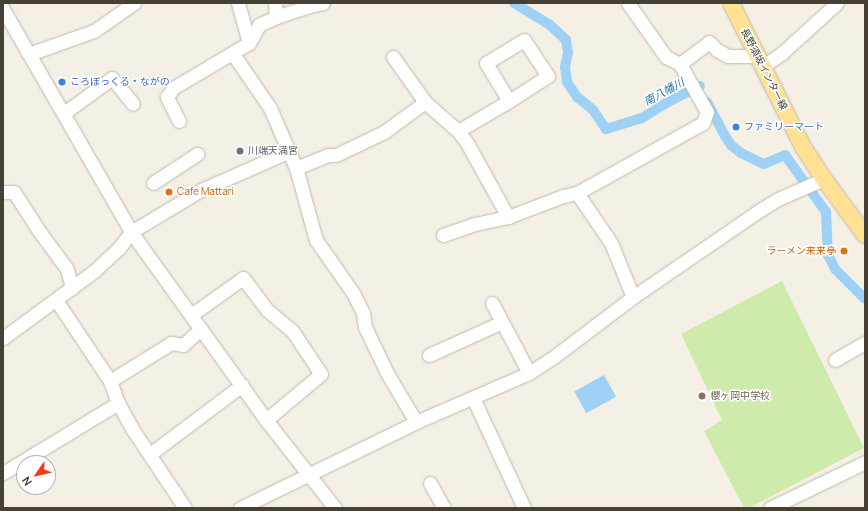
<!DOCTYPE html>
<html>
<head>
<meta charset="utf-8">
<style>
  body { margin:0 }
  #map { position:relative; width:868px; height:511px; overflow:hidden; background:#f4f0e6; font-family:Manrope,"Noto Sans JP",sans-serif }
  div>[style] { position:absolute }
  .green>* { inset:0; background:#cfebac }
  .water>* { inset:0; background:#9fd1f4; transform-origin:0 0 }
  .canal>* { height:10px; margin:-5px; padding:0 5px; transform-origin:5px; border-radius:5px; background:#9fd1f4 }
  .roads { filter:drop-shadow(0 0 1px #c0b8a8) drop-shadow(0 0 1px #c0b8a8) }
  .minor>* { height:13px; margin:-6.5px; padding:0 6.5px; transform-origin:6.5px; border-radius:6.5px; background:#fff }
  .major>* { height:16px; margin:-8px; padding:0 8px; transform-origin:8px; border-radius:8px; background:#ffe194 }
  .dots>* { width:11px; height:11px; translate:-50% -50%; box-sizing:border-box; border:2px solid #fff; border-radius:50% }
  span { translate:-50% -50%; white-space:nowrap; text-align:center; line-height:1.15; -webkit-text-stroke:3px #fff; paint-order:stroke }
  .street-label { font-size:10px; color:#474035 }
  .shop-label { font-size:10px; color:#366cbe }
  .left { translate:0 -50%; text-align:left }
  .worship-label { font-size:10px; color:#5b616d }
  .food-label { font-size:10px; color:#c56008 }
  .right { translate:-100% -50%; text-align:right }
  .education-label { font-size:10px; color:#785e54 }
  .water-label { font-size:11px; color:#2777b2; font-style:italic }
  .frame { position:absolute; inset:0; border:4px solid #474035; pointer-events:none }
  .north { position:absolute; left:16px; top:455px; width:40px; height:40px; box-sizing:border-box; background:#fff; border:1px solid #b5b3ae; border-radius:50%; rotate:236deg; font-size:11px; font-weight:700; line-height:16px; text-align:center; color:#474035 }
  .north::after { content:''; display:block; margin:auto; width:14px; height:18px; background:#ff3612; clip-path:polygon(50% 0,100% 100%,50% 72%,0 100%) }
</style>
</head>
<body>
<div id="map">
  <div class="green">
    <div style="clip-path:polygon(782px 281px,864px 448px,749px 508px,744px 508px,704px 431px,722px 420px,681px 334px)"></div>
  </div>
  <div class="water">
    <div style="left:604px;top:375px;width:25px;height:34px;rotate:61deg"></div>
  </div>
  <div class="canal">
    <div style="left:514px;top:3px;width:42px;rotate:31.4deg"></div>
    <div style="left:550px;top:25px;width:22px;rotate:43deg"></div>
    <div style="left:566px;top:40px;width:13px;rotate:81deg"></div>
    <div style="left:568px;top:53px;width:14px;rotate:102deg"></div>
    <div style="left:565px;top:67px;width:15px;rotate:82deg"></div>
    <div style="left:567px;top:82px;width:18px;rotate:56deg"></div>
    <div style="left:577px;top:97px;width:21px;rotate:39deg"></div>
    <div style="left:593px;top:110px;width:23px;rotate:56deg"></div>
    <div style="left:606px;top:129px;width:38px;rotate:-17deg"></div>
    <div style="left:642px;top:118px;width:28px;rotate:-32deg"></div>
    <div style="left:666px;top:103px;width:38px;rotate:-27deg"></div>
    <div style="left:707px;top:102px;width:38px;rotate:62deg"></div>
    <div style="left:725px;top:136px;width:11px;rotate:56deg"></div>
    <div style="left:731px;top:145px;width:13px;rotate:39deg"></div>
    <div style="left:741px;top:153px;width:25px;rotate:26deg"></div>
    <div style="left:764px;top:164px;width:23px;rotate:-23deg"></div>
    <div style="left:785px;top:155px;width:70px;rotate:54.3deg"></div>
    <div style="left:826px;top:212px;width:43px;rotate:87.3deg"></div>
    <div style="left:828px;top:255px;width:16px;rotate:63deg"></div>
    <div style="left:835px;top:269px;width:42px;rotate:45deg"></div>
  </div>
  <div class="roads">
    <div class="minor">
      <div style="left:238px;top:3px;width:41px;rotate:74.6deg"></div>
      <div style="left:275px;top:3px;width:14px;rotate:86deg"></div>
      <div style="left:628px;top:3px;width:66px;rotate:54.9deg"></div>
      <div style="left:666px;top:57px;width:16px;rotate:27deg"></div>
      <div style="left:3px;top:9px;width:257px;rotate:60.1deg"></div>
      <div style="left:131px;top:232px;width:231px;rotate:54.3deg"></div>
      <div style="left:266px;top:420px;width:112px;rotate:51.9deg"></div>
      <div style="left:29px;top:54px;width:69px;rotate:-19.5deg"></div>
      <div style="left:94px;top:31px;width:49px;rotate:-35deg"></div>
      <div style="left:233px;top:54px;width:65px;rotate:55.6deg"></div>
      <div style="left:270px;top:108px;width:65px;rotate:66.6deg"></div>
      <div style="left:296px;top:168px;width:75px;rotate:74.5deg"></div>
      <div style="left:316px;top:240px;width:65px;rotate:55.1deg"></div>
      <div style="left:353px;top:293px;width:22px;rotate:63deg"></div>
      <div style="left:363px;top:313px;width:14px;rotate:82deg"></div>
      <div style="left:365px;top:327px;width:51px;rotate:64.4deg"></div>
      <div style="left:387px;top:373px;width:57px;rotate:59.4deg"></div>
      <div style="left:393px;top:57px;width:55px;rotate:54.6deg"></div>
      <div style="left:763px;top:66px;width:23px;rotate:-34deg"></div>
      <div style="left:782px;top:53px;width:74px;rotate:-42.3deg"></div>
      <div style="left:64px;top:113px;width:59px;rotate:-36.1deg"></div>
      <div style="left:112px;top:78px;width:33px;rotate:51deg"></div>
      <div style="left:179px;top:121px;width:27px;rotate:-117deg"></div>
      <div style="left:167px;top:97px;width:11px;rotate:-56deg"></div>
      <div style="left:173px;top:88px;width:88px;rotate:-30.6deg"></div>
      <div style="left:249px;top:43px;width:21px;rotate:-61deg"></div>
      <div style="left:259px;top:25px;width:19px;rotate:-25deg"></div>
      <div style="left:276px;top:17px;width:35px;rotate:-18deg"></div>
      <div style="left:309px;top:6px;width:14px;rotate:-12deg"></div>
      <div style="left:458px;top:131px;width:59px;rotate:-30.5deg"></div>
      <div style="left:509px;top:101px;width:46px;rotate:-32.7deg"></div>
      <div style="left:548px;top:76px;width:43px;rotate:-123.7deg"></div>
      <div style="left:524px;top:40px;width:44px;rotate:148.8deg"></div>
      <div style="left:486px;top:63px;width:44px;rotate:58.8deg"></div>
      <div style="left:296px;top:168px;width:35px;rotate:-22deg"></div>
      <div style="left:328px;top:155px;width:8px"></div>
      <div style="left:336px;top:155px;width:53px;rotate:-25.6deg"></div>
      <div style="left:384px;top:132px;width:51px;rotate:-36.2deg"></div>
      <div style="left:425px;top:102px;width:44px;rotate:41.3deg"></div>
      <div style="left:458px;top:131px;width:15px;rotate:53deg"></div>
      <div style="left:467px;top:143px;width:85px;rotate:61deg"></div>
      <div style="left:153px;top:183px;width:53px;rotate:-33.4deg"></div>
      <div style="left:3px;top:192px;width:11px"></div>
      <div style="left:14px;top:192px;width:46px;rotate:57.3deg"></div>
      <div style="left:39px;top:231px;width:47px;rotate:53.6deg"></div>
      <div style="left:67px;top:269px;width:20px;rotate:75deg"></div>
      <div style="left:577px;top:193px;width:60px;rotate:55.8deg"></div>
      <div style="left:611px;top:243px;width:58px;rotate:67.8deg"></div>
      <div style="left:443px;top:235px;width:34px;rotate:-19deg"></div>
      <div style="left:475px;top:224px;width:34px;rotate:-12deg"></div>
      <div style="left:508px;top:217px;width:59px;rotate:-20.9deg"></div>
      <div style="left:563px;top:196px;width:14px;rotate:-12deg"></div>
      <div style="left:577px;top:193px;width:144px;rotate:-29.1deg"></div>
      <div style="left:703px;top:123px;width:12px;rotate:-70deg"></div>
      <div style="left:707px;top:112px;width:55px;rotate:-119.4deg"></div>
      <div style="left:680px;top:64px;width:36px;rotate:-37deg"></div>
      <div style="left:709px;top:42px;width:11px;rotate:45deg"></div>
      <div style="left:717px;top:50px;width:13px;rotate:29deg"></div>
      <div style="left:728px;top:56px;width:30px"></div>
      <div style="left:56px;top:300px;width:97px;rotate:56.3deg"></div>
      <div style="left:110px;top:381px;width:23px;rotate:70deg"></div>
      <div style="left:118px;top:403px;width:31px;rotate:61deg"></div>
      <div style="left:133px;top:430px;width:94px;rotate:56.3deg"></div>
      <div style="left:492px;top:303px;width:79px;rotate:62.1deg"></div>
      <div style="left:191px;top:315px;width:64px;rotate:-35.4deg"></div>
      <div style="left:243px;top:278px;width:39px;rotate:53deg"></div>
      <div style="left:266px;top:309px;width:35px;rotate:40deg"></div>
      <div style="left:293px;top:332px;width:50px;rotate:56.3deg"></div>
      <div style="left:321px;top:374px;width:72px;rotate:140.1deg"></div>
      <div style="left:3px;top:338px;width:112px;rotate:-36.3deg"></div>
      <div style="left:93px;top:272px;width:35px;rotate:-43deg"></div>
      <div style="left:119px;top:248px;width:20px;rotate:-53deg"></div>
      <div style="left:131px;top:232px;width:82px;rotate:-31deg"></div>
      <div style="left:201px;top:190px;width:97px;rotate:-23.7deg"></div>
      <div style="left:429px;top:355px;width:80px;rotate:-24.3deg"></div>
      <div style="left:835px;top:360px;width:34px;rotate:-30deg"></div>
      <div style="left:110px;top:381px;width:72px;rotate:-31.9deg"></div>
      <div style="left:171px;top:343px;width:12px;rotate:9deg"></div>
      <div style="left:183px;top:345px;width:24px;rotate:-42deg"></div>
      <div style="left:473px;top:398px;width:121px;rotate:65.1deg"></div>
      <div style="left:150px;top:454px;width:115px;rotate:-36.9deg"></div>
      <div style="left:3px;top:473px;width:135px;rotate:-31.3deg"></div>
      <div style="left:430px;top:483px;width:29px;rotate:61deg"></div>
      <div style="left:240px;top:508px;width:196px;rotate:-26deg"></div>
      <div style="left:416px;top:422px;width:123px;rotate:-23.4deg"></div>
      <div style="left:529px;top:373px;width:31px;rotate:-33deg"></div>
      <div style="left:555px;top:356px;width:98px;rotate:-37.1deg"></div>
      <div style="left:633px;top:297px;width:150px;rotate:-34.4deg"></div>
      <div style="left:757px;top:212px;width:25px;rotate:-32deg"></div>
      <div style="left:778px;top:199px;width:50px;rotate:-23.5deg"></div>
      <div style="left:770px;top:508px;width:106px;rotate:-25.8deg"></div>
    </div>
    <div class="major">
      <div style="left:731px;top:3px;width:161px;rotate:63.4deg"></div>
      <div style="left:803px;top:147px;width:38px;rotate:57deg"></div>
      <div style="left:824px;top:179px;width:69px;rotate:53.8deg"></div>
    </div>
  </div>
  <div class="dots">
    <div style="left:62px;top:82px;background:#3f7fe0"></div>
    <div style="left:736px;top:127px;background:#3f7fe0"></div>
    <div style="left:240px;top:151px;background:#6b7280"></div>
    <div style="left:169px;top:192px;background:#e8710a"></div>
    <div style="left:844px;top:251px;background:#e8710a"></div>
    <div style="left:702px;top:396px;background:#8d6e63"></div>
  </div>
  <div class="street-label">
    <span style="left:764px;top:69px;rotate:63deg">長野須坂インター線</span>
  </div>
  <div class="shop-label">
    <span class="left" style="left:70px;top:82px">ころぼっくる・ながの</span>
    <span class="left" style="left:744px;top:127px">ファミリーマート</span>
  </div>
  <div class="worship-label">
    <span class="left" style="left:248px;top:151px">川端天満宮</span>
  </div>
  <div class="food-label">
    <span class="left" style="left:177px;top:192px">Cafe Mattari</span>
    <span class="right" style="left:836px;top:251px">ラーメン来来亭</span>
  </div>
  <div class="education-label">
    <span class="left" style="left:710px;top:396px">櫻ヶ岡中学校</span>
  </div>
  <div class="water-label">
    <span style="left:664px;top:92px;rotate:-29deg">南八幡川</span>
  </div>
  <div class="frame"></div>
  <div class="north">N</div>
</div>
</body>
</html>
